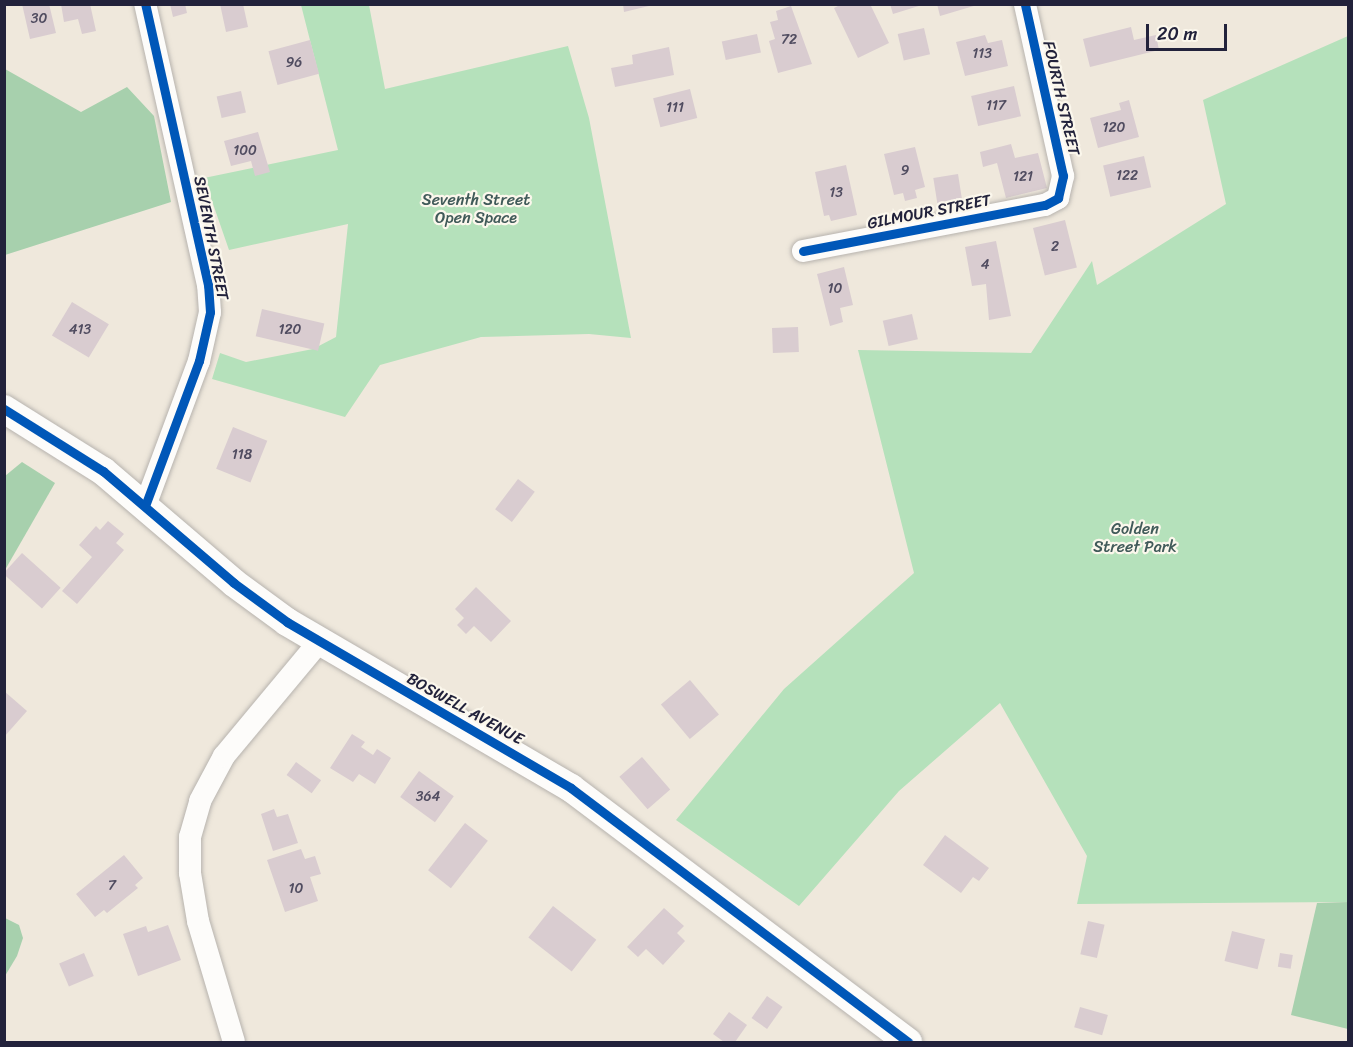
<!DOCTYPE html>
<html>
<head>
<meta charset="utf-8">
<style>
  body { margin:0 }
  #map { position:relative; width:1353px; height:1047px; overflow:hidden; background:#efe8dc; font-family:Sriracha,sans-serif }
  div>[style] { position:absolute }
  .green>* { inset:0; background:#b5e1bb }
  .forest>* { inset:0; background:#a7d0ad }
  .building>* { inset:0; background:#d9ccd0; transform-origin:0 0 }
  .roads { filter:drop-shadow(0 0 2px #b7b3ae) drop-shadow(0 0 2px #b7b3ae) }
  .minor>* { height:22px; margin:-11px; padding:0 11px; transform-origin:11px; border-radius:11px; background:#fdfcfa }
  .tertiary>* { height:28px; margin:-14px; padding:0 14px; transform-origin:14px; border-radius:14px; background:#fdfcfa }
  .cycleway>* { height:9px; margin:-4.5px; padding:0 4.5px; transform-origin:4.5px; border-radius:4.5px; background:#0057b8 }
  span { translate:-50% -50%; white-space:nowrap; text-align:center; line-height:1.15; -webkit-text-stroke:4.5px #fbf7ec; paint-order:stroke }
  .number-label { font-size:14px; color:#504c60 }
  .number-label span { -webkit-text-stroke-width:0 }
  .street-label { font-size:16px; color:#22223b }
  .park-label { font-size:16px; color:#405a59 }
  .frame { position:absolute; inset:0; border:6px solid #22223b; pointer-events:none }
  .scale { position:absolute; left:1146px; top:24px; width:81px; height:27px; box-sizing:border-box; border:3px solid #22223b; border-top:0; padding-left:8px; font-size:18px; line-height:21px; white-space:nowrap; color:#22223b; -webkit-text-stroke:4px #fbf7ec; paint-order:stroke }
</style>
</head>
<body>
<div id="map">
  <div class="green">
    <div style="clip-path:polygon(301px 5px,369px 5px,385px 89px,568px 46px,589px 118px,631px 338px,589px 334px,481px 337px,380px 365px,345px 417px,212px 379px,220px 353px,246px 362px,313px 349px,336px 337px,348px 224px,229px 250px,204px 178px,338px 150px)"></div>
    <div style="clip-path:polygon(1348px 36px,1348px 902px,1077px 904px,1087px 856px,1000px 703px,899px 791px,799px 906px,676px 820px,784px 689px,914px 573px,858px 350px,1031px 353px,1092px 261px,1097px 285px,1226px 204px,1203px 100px)"></div>
  </div>
  <div class="forest">
    <div style="clip-path:polygon(5px 69px,81px 112px,127px 87px,154px 116px,171px 202px,5px 255px)"></div>
    <div style="clip-path:polygon(22px 462px,55px 483px,5px 570px,5px 476px)"></div>
    <div style="clip-path:polygon(1348px 902px,1348px 1029px,1291px 1015px,1317px 903px)"></div>
    <div style="clip-path:polygon(5px 918px,19px 925px,23px 938px,17px 956px,5px 976px)"></div>
  </div>
  <div class="building">
    <div style="clip-path:polygon(22px 4px,49px 4px,56px 33px,30px 39px)"></div>
    <div style="clip-path:polygon(61px 4px,90px 4px,96px 31px,82px 34px,78px 19px,64px 22px)"></div>
    <div style="clip-path:polygon(170px 4px,185px 4px,187px 13px,173px 17px)"></div>
    <div style="clip-path:polygon(220px 4px,243px 4px,248px 27px,226px 32px)"></div>
    <div style="clip-path:polygon(623px 4px,653px 4px,653px 5px,624px 12px)"></div>
    <div style="clip-path:polygon(842px 4px,870px 4px,889px 43px,858px 58px,834px 8px)"></div>
    <div style="clip-path:polygon(890px 4px,922px 4px,922px 5px,893px 14px)"></div>
    <div style="clip-path:polygon(937px 4px,977px 4px,977px 5px,940px 16px)"></div>
    <div style="clip-path:polygon(791px 6px,812px 64px,778px 73px,769px 41px,775px 39px,770px 22px,778px 20px,776px 11px)"></div>
    <div style="clip-path:polygon(1131px 27px,1134px 40px,1156px 35px,1159px 50px,1090px 67px,1083px 39px)"></div>
    <div style="left:924px;top:28px;width:27px;height:27px;rotate:77deg"></div>
    <div style="left:757px;top:34px;width:19px;height:36px;rotate:78deg"></div>
    <div style="clip-path:polygon(985px 35px,988px 43px,1002px 40px,1008px 66px,965px 76px,956px 42px)"></div>
    <div style="left:310px;top:40px;width:35px;height:43px;rotate:75deg"></div>
    <div style="clip-path:polygon(669px 47px,674px 75px,615px 87px,611px 68px,633px 64px,632px 55px)"></div>
    <div style="left:1014px;top:86px;width:31px;height:44px;rotate:77deg"></div>
    <div style="left:690px;top:89px;width:30px;height:38px;rotate:76deg"></div>
    <div style="left:241px;top:91px;width:22px;height:25px;rotate:77deg"></div>
    <div style="clip-path:polygon(1129px 100px,1139px 137px,1098px 148px,1090px 118px,1121px 110px,1119px 103px)"></div>
    <div style="clip-path:polygon(258px 132px,270px 172px,255px 176px,251px 161px,231px 166px,224px 141px)"></div>
    <div style="clip-path:polygon(1011px 144px,1015px 158px,1038px 153px,1047px 188px,1006px 198px,997px 163px,983px 167px,980px 152px)"></div>
    <div style="clip-path:polygon(915px 147px,925px 187px,915px 190px,917px 198px,905px 201px,903px 193px,894px 195px,884px 154px)"></div>
    <div style="left:1144px;top:156px;width:32px;height:42px;rotate:77deg"></div>
    <div style="clip-path:polygon(846px 165px,857px 215px,831px 221px,829px 215px,824px 216px,815px 172px)"></div>
    <div style="left:958px;top:174px;width:26px;height:25px;rotate:81deg"></div>
    <div style="left:1065px;top:220px;width:49px;height:33px;rotate:76deg"></div>
    <div style="clip-path:polygon(996px 241px,1011px 316px,989px 320px,986px 284px,972px 286px,965px 247px)"></div>
    <div style="clip-path:polygon(844px 267px,853px 305px,840px 308px,843px 322px,830px 326px,817px 274px)"></div>
    <div style="left:72px;top:302px;width:43px;height:39px;rotate:31deg"></div>
    <div style="left:262px;top:309px;width:64px;height:28px;rotate:13deg"></div>
    <div style="left:912px;top:314px;width:26px;height:30px;rotate:77deg"></div>
    <div style="left:798px;top:327px;width:25px;height:26px;rotate:88deg"></div>
    <div style="left:233px;top:427px;width:37px;height:45px;rotate:22deg"></div>
    <div style="left:518px;top:479px;width:21px;height:38px;rotate:37deg"></div>
    <div style="clip-path:polygon(108px 521px,124px 534px,116px 543px,124px 550px,77px 604px,62px 591px,92px 557px,79px 545px,96px 526px,100px 530px)"></div>
    <div style="left:22px;top:553px;width:52px;height:28px;rotate:42deg"></div>
    <div style="clip-path:polygon(476px 587px,511px 621px,491px 642px,474px 626px,466px 634px,457px 625px,464px 618px,455px 609px)"></div>
    <div style="left:690px;top:680px;width:45px;height:38px;rotate:50deg"></div>
    <div style="clip-path:polygon(4px 691px,27px 711px,4px 737px)"></div>
    <div style="clip-path:polygon(352px 734px,365px 742px,361px 747px,373px 755px,377px 749px,391px 758px,375px 784px,359px 774px,353px 782px,330px 768px)"></div>
    <div style="left:642px;top:757px;width:43px;height:30px;rotate:49deg"></div>
    <div style="left:296px;top:762px;width:31px;height:16px;rotate:36deg"></div>
    <div style="left:419px;top:771px;width:43px;height:32px;rotate:36deg"></div>
    <div style="clip-path:polygon(274px 809px,277px 817px,288px 814px,298px 843px,273px 851px,261px 814px)"></div>
    <div style="left:465px;top:823px;width:29px;height:60px;rotate:38deg"></div>
    <div style="clip-path:polygon(945px 835px,989px 868px,979px 881px,973px 877px,961px 893px,923px 865px)"></div>
    <div style="clip-path:polygon(301px 849px,305px 859px,315px 856px,321px 874px,310px 877px,318px 901px,285px 912px,267px 860px)"></div>
    <div style="clip-path:polygon(124px 855px,143px 878px,135px 885px,138px 888px,107px 913px,104px 910px,95px 917px,76px 894px)"></div>
    <div style="left:553px;top:906px;width:55px;height:40px;rotate:38deg"></div>
    <div style="clip-path:polygon(664px 908px,684px 926px,677px 933px,685px 941px,663px 965px,646px 949px,638px 957px,627px 947px)"></div>
    <div style="left:1088px;top:921px;width:17px;height:34px;rotate:13deg"></div>
    <div style="clip-path:polygon(168px 925px,181px 960px,138px 976px,123px 934px,146px 926px,148px 932px)"></div>
    <div style="left:1232px;top:931px;width:34px;height:31px;rotate:14deg"></div>
    <div style="left:84px;top:953px;width:25px;height:27px;rotate:67deg"></div>
    <div style="left:1280px;top:953px;width:13px;height:14px;rotate:9deg"></div>
    <div style="left:767px;top:996px;width:19px;height:27px;rotate:35deg"></div>
    <div style="left:1080px;top:1007px;width:29px;height:21px;rotate:16deg"></div>
    <div style="clip-path:polygon(729px 1012px,747px 1025px,735px 1042px,724px 1042px,713px 1034px)"></div>
  </div>
  <div class="roads">
    <div class="minor">
      <div style="left:803px;top:251px;width:246px;rotate:-10.8deg"></div>
      <div style="left:1045px;top:205px;width:15px;rotate:-28deg"></div>
      <div style="left:1058px;top:198px;width:23px;rotate:-77deg"></div>
      <div style="left:1063px;top:176px;width:176px;rotate:-102.5deg"></div>
      <div style="left:145px;top:506px;width:155px;rotate:-69.6deg"></div>
      <div style="left:199px;top:361px;width:50px;rotate:-77.3deg"></div>
      <div style="left:210px;top:312px;width:27px;rotate:-94deg"></div>
      <div style="left:208px;top:285px;width:288px;rotate:-102.6deg"></div>
      <div style="left:234px;top:1042px;width:126px;rotate:-106.6deg"></div>
      <div style="left:198px;top:921px;width:49px;rotate:-99.5deg"></div>
      <div style="left:190px;top:873px;width:36px;rotate:-90deg"></div>
      <div style="left:190px;top:837px;width:37px;rotate:-74deg"></div>
      <div style="left:200px;top:801px;width:51px;rotate:-61.9deg"></div>
      <div style="left:224px;top:756px;width:147px;rotate:-50.2deg"></div>
    </div>
    <div class="tertiary">
      <div style="left:4px;top:409px;width:117px;rotate:32.1deg"></div>
      <div style="left:103px;top:471px;width:172px;rotate:40.5deg"></div>
      <div style="left:234px;top:583px;width:66px;rotate:36.3deg"></div>
      <div style="left:287px;top:622px;width:329px;rotate:30.3deg"></div>
      <div style="left:571px;top:788px;width:422px;rotate:37deg"></div>
    </div>
  </div>
  <div class="cycleway">
    <div style="left:803px;top:251px;width:246px;rotate:-10.8deg"></div>
    <div style="left:1045px;top:205px;width:15px;rotate:-28deg"></div>
    <div style="left:1058px;top:198px;width:23px;rotate:-77deg"></div>
    <div style="left:1063px;top:176px;width:176px;rotate:-102.5deg"></div>
    <div style="left:4px;top:409px;width:117px;rotate:32.1deg"></div>
    <div style="left:103px;top:471px;width:172px;rotate:40.5deg"></div>
    <div style="left:234px;top:583px;width:66px;rotate:36.3deg"></div>
    <div style="left:287px;top:622px;width:329px;rotate:30.3deg"></div>
    <div style="left:571px;top:788px;width:422px;rotate:37deg"></div>
    <div style="left:145px;top:506px;width:155px;rotate:-69.6deg"></div>
    <div style="left:199px;top:361px;width:50px;rotate:-77.3deg"></div>
    <div style="left:210px;top:312px;width:27px;rotate:-94deg"></div>
    <div style="left:208px;top:285px;width:288px;rotate:-102.6deg"></div>
  </div>
  <div class="number-label">
    <span style="left:39px;top:19px">30</span>
    <span style="left:789px;top:40px">72</span>
    <span style="left:982px;top:54px">113</span>
    <span style="left:294px;top:63px">96</span>
    <span style="left:996px;top:106px">117</span>
    <span style="left:675px;top:108px">111</span>
    <span style="left:1114px;top:128px">120</span>
    <span style="left:245px;top:151px">100</span>
    <span style="left:905px;top:171px">9</span>
    <span style="left:1127px;top:176px">122</span>
    <span style="left:1023px;top:177px">121</span>
    <span style="left:836px;top:193px">13</span>
    <span style="left:1055px;top:247px">2</span>
    <span style="left:985px;top:265px">4</span>
    <span style="left:835px;top:289px">10</span>
    <span style="left:80px;top:330px">413</span>
    <span style="left:290px;top:330px">120</span>
    <span style="left:242px;top:455px">118</span>
    <span style="left:428px;top:797px">364</span>
    <span style="left:112px;top:886px">7</span>
    <span style="left:296px;top:889px">10</span>
  </div>
  <div class="street-label">
    <span style="left:1061px;top:98px;rotate:77deg">FOURTH STREET</span>
    <span style="left:929px;top:212px;rotate:-11deg">GILMOUR STREET</span>
    <span style="left:211px;top:238px;rotate:79deg">SEVENTH STREET</span>
    <span style="left:465px;top:709px;rotate:29deg">BOSWELL AVENUE</span>
  </div>
  <div class="park-label">
    <span style="left:476px;top:209px">Seventh Street<br>Open Space</span>
    <span style="left:1135px;top:538px">Golden<br>Street Park</span>
  </div>
  <div class="frame"></div>
  <div class="scale">20 m</div>
</div>
</body>
</html>
